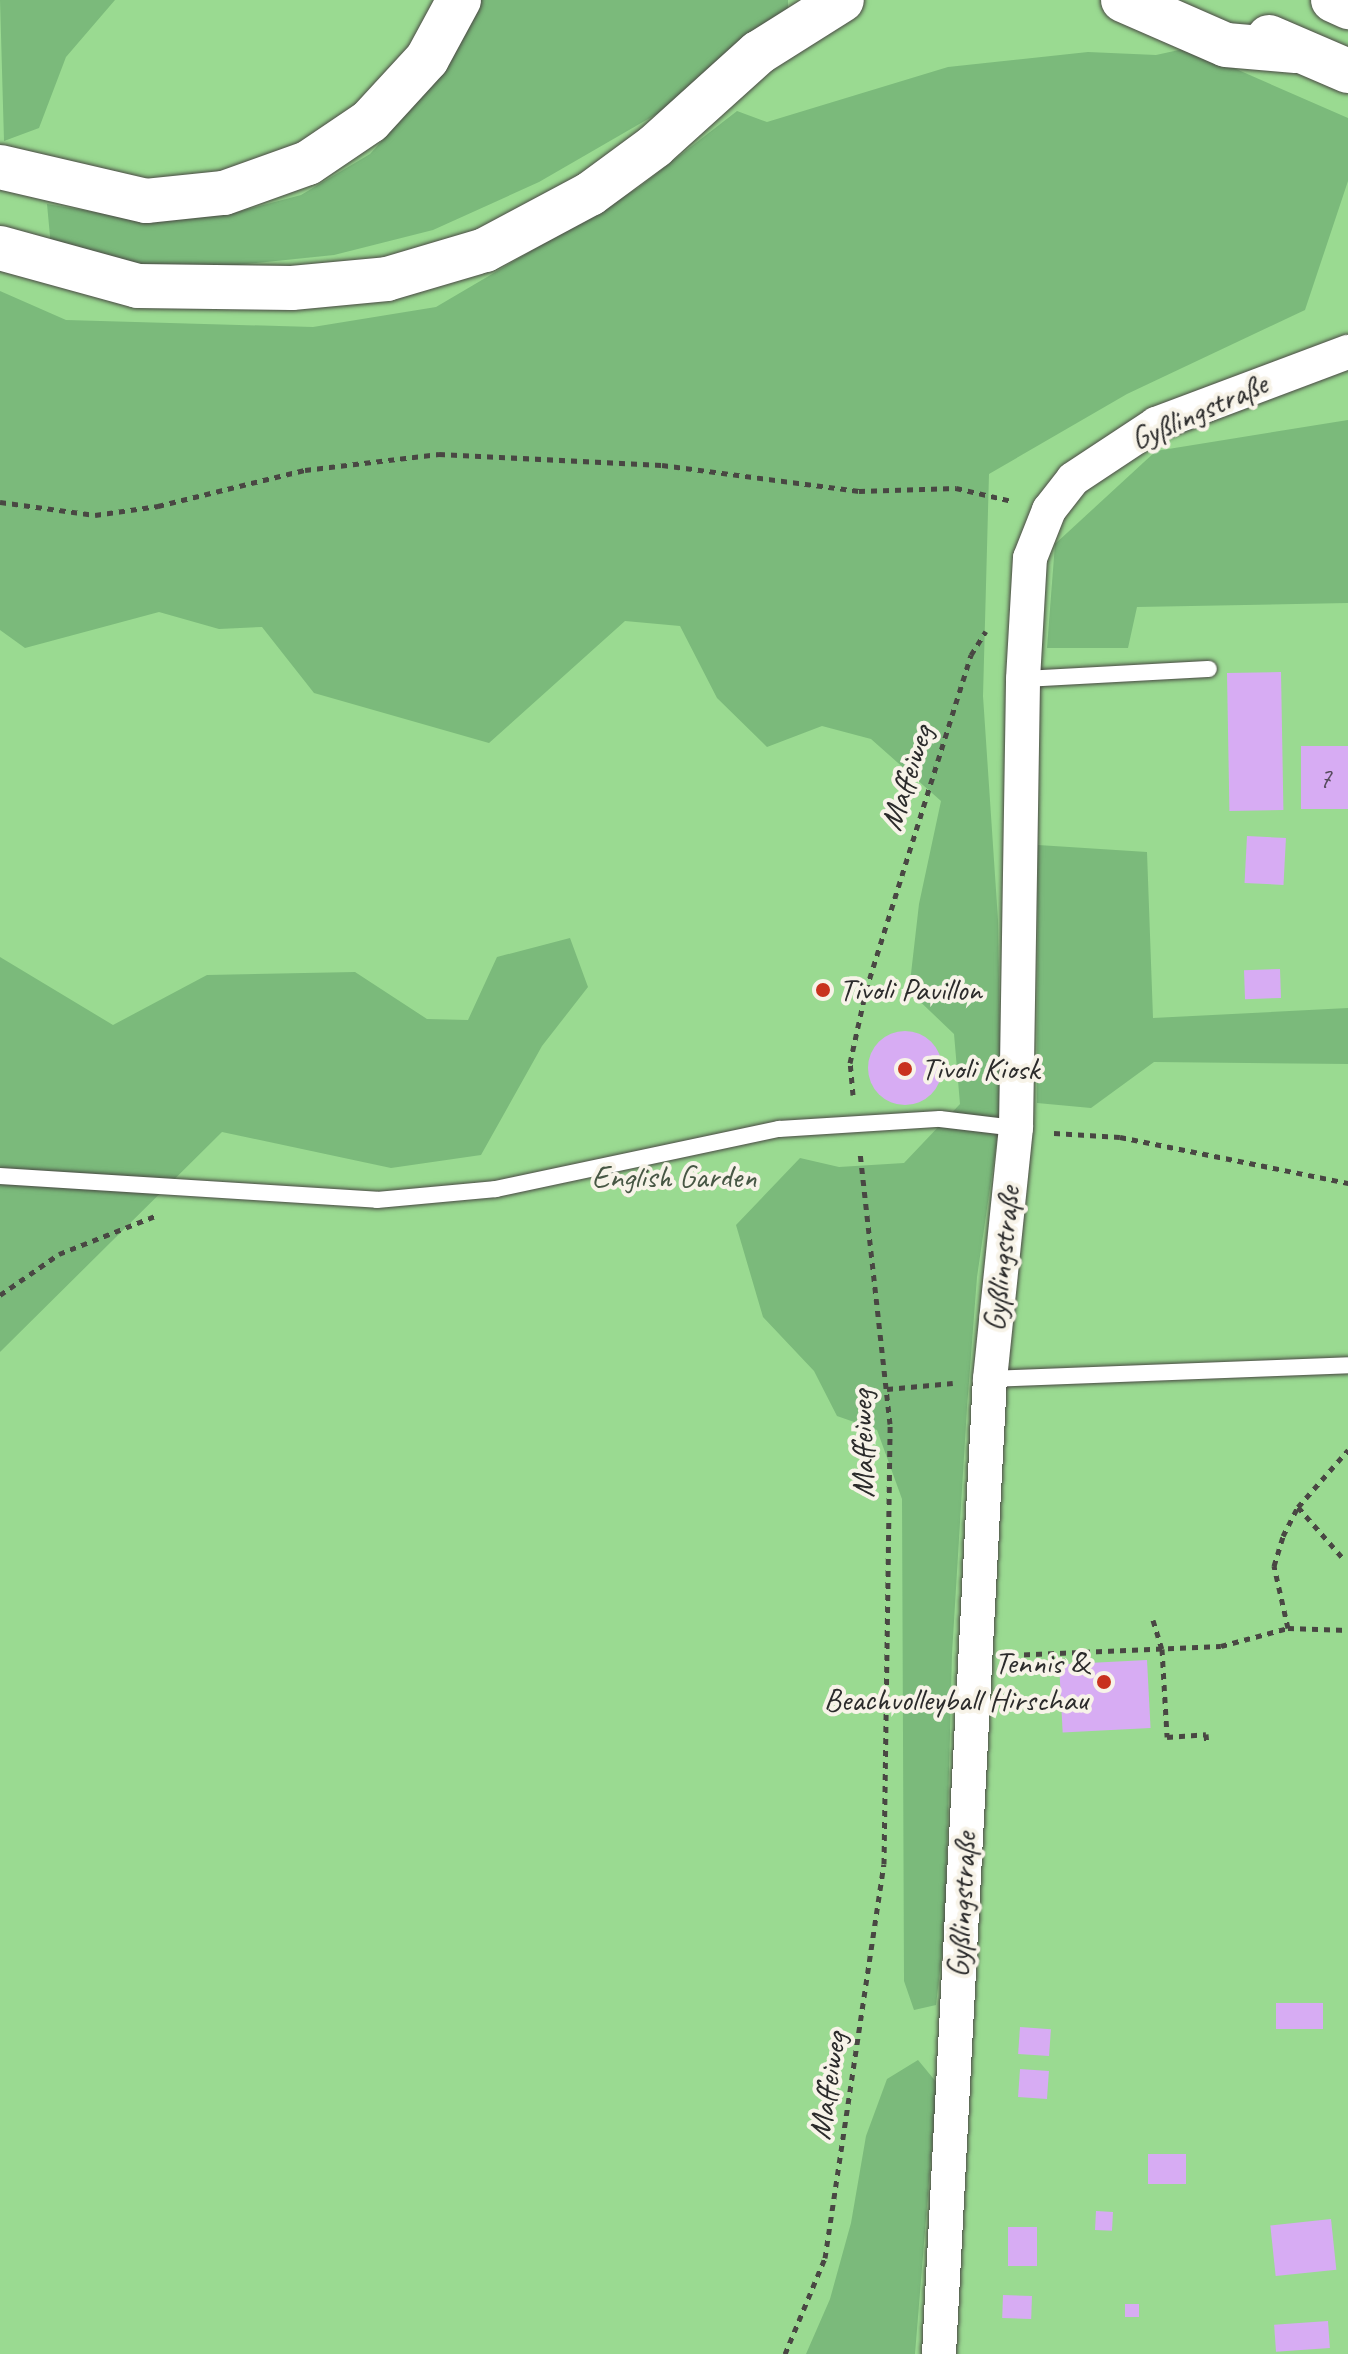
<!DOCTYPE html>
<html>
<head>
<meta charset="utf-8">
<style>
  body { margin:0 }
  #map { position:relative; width:1348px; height:2354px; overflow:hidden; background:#f1e4ca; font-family:Caveat,sans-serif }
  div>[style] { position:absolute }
  .green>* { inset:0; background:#9ada91; transform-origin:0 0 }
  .forest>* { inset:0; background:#7bba7b }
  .building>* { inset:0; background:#d7acf3; transform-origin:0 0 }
  .round { border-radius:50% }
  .path>* { height:5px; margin-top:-2.5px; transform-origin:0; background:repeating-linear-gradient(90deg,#494743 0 6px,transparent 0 12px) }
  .roads { filter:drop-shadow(0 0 2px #494743) drop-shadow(0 0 2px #494743) }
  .lane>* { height:16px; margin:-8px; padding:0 8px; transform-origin:8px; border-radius:8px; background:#fff }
  .street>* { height:34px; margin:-17px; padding:0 17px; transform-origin:17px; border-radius:17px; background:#fff }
  .highway>* { height:44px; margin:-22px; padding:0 22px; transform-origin:22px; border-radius:22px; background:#fff }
  .dots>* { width:22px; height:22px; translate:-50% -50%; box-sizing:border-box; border:4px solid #f7f3e8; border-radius:50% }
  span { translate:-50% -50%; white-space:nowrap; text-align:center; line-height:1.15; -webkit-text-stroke:8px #f7f3e8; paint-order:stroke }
  .number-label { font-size:28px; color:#564b5d }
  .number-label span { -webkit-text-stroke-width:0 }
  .street-label { font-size:32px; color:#2b2b2b }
  .poi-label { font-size:32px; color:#2b2b2b }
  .left { translate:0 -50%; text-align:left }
  .right { translate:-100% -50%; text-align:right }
  .park-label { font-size:32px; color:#475744 }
</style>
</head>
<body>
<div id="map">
  <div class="green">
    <div style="left:0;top:0;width:1348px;height:2354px"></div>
  </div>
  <div class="forest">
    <div style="clip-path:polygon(0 0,115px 0,66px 57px,39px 128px,4px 141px)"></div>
    <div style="clip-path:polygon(479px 0,788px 0,788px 15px,674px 104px,539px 182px,433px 230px,334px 255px,228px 266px,133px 264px,51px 247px,47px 204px,147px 221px,226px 215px,301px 195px,370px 154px,440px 77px)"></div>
    <div style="clip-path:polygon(1188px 48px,1348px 118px,1348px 181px,1305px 310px,1127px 394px,989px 474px,983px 696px,998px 920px,1001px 1113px,977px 1277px,967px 1407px,952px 1654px,945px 1927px,936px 2005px,914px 2010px,904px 1981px,902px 1499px,877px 1430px,837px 1416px,814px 1371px,763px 1317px,736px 1225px,800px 1158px,839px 1167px,904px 1163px,960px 1104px,954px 1034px,909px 991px,919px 904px,941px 801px,871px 739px,822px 726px,767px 747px,717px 698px,680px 626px,625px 621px,489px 743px,314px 693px,262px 627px,219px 629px,159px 612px,25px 648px,0 630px,0 291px,66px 320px,313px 327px,436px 307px,638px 188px,737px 111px,767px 122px,948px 67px,1088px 52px,1156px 55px)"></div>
    <div style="clip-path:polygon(1348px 420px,1348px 603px,1137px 607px,1128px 648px,1047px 648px,1055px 544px,1156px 451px)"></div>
    <div style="clip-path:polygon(1038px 845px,1147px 852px,1153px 1018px,1348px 1008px,1348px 1064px,1154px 1062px,1091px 1108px,1037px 1103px)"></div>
    <div style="clip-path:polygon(570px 938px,588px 987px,542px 1046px,481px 1155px,391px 1168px,222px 1132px,0 1352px,0 957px,113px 1025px,207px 975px,355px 972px,427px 1019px,468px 1020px,497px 957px)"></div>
    <div style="clip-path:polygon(918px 2060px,937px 2083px,915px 2354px,806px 2354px,830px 2299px,851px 2223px,866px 2136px,887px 2079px)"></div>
  </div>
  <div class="building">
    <div style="left:1281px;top:672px;width:138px;height:54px;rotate:89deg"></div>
    <div style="left:1348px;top:746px;width:63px;height:47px;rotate:90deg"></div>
    <div style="left:1247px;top:836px;width:39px;height:47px;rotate:3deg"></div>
    <div style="left:1280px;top:969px;width:29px;height:36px;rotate:88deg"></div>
    <div class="round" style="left:868px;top:1031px;width:74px;height:74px"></div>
    <div style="left:1147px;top:1660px;width:68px;height:88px;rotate:87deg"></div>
    <div style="left:1323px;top:2003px;width:26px;height:47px;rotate:90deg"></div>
    <div style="left:1020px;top:2027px;width:31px;height:27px;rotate:4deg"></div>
    <div style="left:1020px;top:2069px;width:29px;height:28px;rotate:4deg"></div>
    <div style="left:1148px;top:2154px;width:38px;height:30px"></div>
    <div style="left:1096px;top:2211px;width:17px;height:19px;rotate:3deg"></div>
    <div style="left:1331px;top:2219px;width:51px;height:61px;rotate:84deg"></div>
    <div style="left:1008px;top:2227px;width:29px;height:39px"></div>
    <div style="left:1003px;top:2295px;width:29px;height:23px;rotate:2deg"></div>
    <div style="left:1125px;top:2304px;width:14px;height:13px"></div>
    <div style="left:1328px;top:2321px;width:27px;height:54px;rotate:86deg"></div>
  </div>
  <div class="path">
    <div style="left:0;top:502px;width:96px;rotate:7.8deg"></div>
    <div style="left:95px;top:515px;width:64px;rotate:-8.1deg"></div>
    <div style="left:158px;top:506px;width:151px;rotate:-13.8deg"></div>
    <div style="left:305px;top:470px;width:135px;rotate:-6.8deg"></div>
    <div style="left:439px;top:454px;width:223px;rotate:2.8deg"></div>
    <div style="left:662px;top:465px;width:199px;rotate:7.5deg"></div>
    <div style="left:859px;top:491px;width:97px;rotate:-1.8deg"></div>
    <div style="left:956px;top:488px;width:57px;rotate:13.1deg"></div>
    <div style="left:853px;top:1095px;width:32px;rotate:-95deg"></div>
    <div style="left:850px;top:1063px;width:75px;rotate:-77.6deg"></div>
    <div style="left:866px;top:990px;width:351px;rotate:-72.6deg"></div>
    <div style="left:971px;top:655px;width:28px;rotate:-58deg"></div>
    <div style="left:1054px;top:1133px;width:66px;rotate:3.5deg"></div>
    <div style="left:1120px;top:1137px;width:233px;rotate:11.4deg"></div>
    <div style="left:0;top:1295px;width:72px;rotate:-34.8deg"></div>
    <div style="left:59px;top:1254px;width:103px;rotate:-21.6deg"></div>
    <div style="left:887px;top:1389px;width:66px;rotate:-5.2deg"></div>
    <div style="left:1298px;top:1507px;width:67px;rotate:48.7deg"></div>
    <div style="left:1153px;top:1620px;width:30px;rotate:73deg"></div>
    <div style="left:1162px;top:1649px;width:88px;rotate:86.7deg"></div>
    <div style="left:1167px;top:1737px;width:39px;rotate:-4deg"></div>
    <div style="left:1206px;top:1734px;width:11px;rotate:85deg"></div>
    <div style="left:1288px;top:1628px;width:60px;rotate:1.9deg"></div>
    <div style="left:1012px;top:1655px;width:209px;rotate:-2.5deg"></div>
    <div style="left:1221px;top:1646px;width:69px;rotate:-15deg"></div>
    <div style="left:1288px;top:1628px;width:64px;rotate:-102.7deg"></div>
    <div style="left:1274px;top:1566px;width:31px;rotate:-73deg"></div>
    <div style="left:1283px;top:1536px;width:33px;rotate:-63deg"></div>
    <div style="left:1298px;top:1507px;width:76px;rotate:-48.7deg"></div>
    <div style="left:785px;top:2354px;width:104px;rotate:-67.4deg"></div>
    <div style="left:825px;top:2258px;width:398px;rotate:-81.5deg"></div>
    <div style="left:884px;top:1864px;width:440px;rotate:-89.2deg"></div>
    <div style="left:890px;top:1424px;width:273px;rotate:-96.3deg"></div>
  </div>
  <div class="roads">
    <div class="lane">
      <div style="left:1023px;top:679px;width:186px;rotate:-3.1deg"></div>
      <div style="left:0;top:1176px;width:378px;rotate:3.6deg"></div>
      <div style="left:377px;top:1200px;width:120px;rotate:-5.3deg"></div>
      <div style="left:496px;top:1189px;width:289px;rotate:-12deg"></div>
      <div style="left:779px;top:1129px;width:161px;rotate:-3.6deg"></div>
      <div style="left:940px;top:1119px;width:77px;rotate:6.8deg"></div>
      <div style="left:990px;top:1379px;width:358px;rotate:-2.2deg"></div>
    </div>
    <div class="street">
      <div style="left:939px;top:2354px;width:976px;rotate:-87.01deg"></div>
      <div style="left:990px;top:1379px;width:252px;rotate:-84.1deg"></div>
      <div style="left:1016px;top:1128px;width:449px;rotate:-89.1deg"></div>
      <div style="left:1023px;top:679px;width:121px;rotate:-86.7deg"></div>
      <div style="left:1030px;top:558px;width:52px;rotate:-68.4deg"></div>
      <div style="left:1049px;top:510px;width:39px;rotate:-52deg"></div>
      <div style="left:1073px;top:479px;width:100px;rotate:-33.5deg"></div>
      <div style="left:1156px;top:424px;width:205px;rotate:-20.6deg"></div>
    </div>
    <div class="highway">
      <div style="left:1123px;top:0;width:112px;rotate:23.6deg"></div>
      <div style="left:1226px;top:45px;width:70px;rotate:4.9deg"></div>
      <div style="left:1333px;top:0;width:17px;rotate:25deg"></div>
      <div style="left:1269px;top:37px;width:86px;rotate:23.3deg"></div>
      <div style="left:0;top:167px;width:150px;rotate:13.1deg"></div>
      <div style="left:146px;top:201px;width:78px;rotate:-5.9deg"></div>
      <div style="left:224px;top:193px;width:89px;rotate:-19.7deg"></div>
      <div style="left:308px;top:163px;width:75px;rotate:-34.1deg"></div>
      <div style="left:370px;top:121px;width:84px;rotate:-47.4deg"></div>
      <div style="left:427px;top:59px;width:67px;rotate:-61.5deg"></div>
      <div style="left:0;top:248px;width:143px;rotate:15.4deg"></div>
      <div style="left:138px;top:286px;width:154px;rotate:0.7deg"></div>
      <div style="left:292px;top:288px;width:95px;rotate:-5.4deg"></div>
      <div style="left:387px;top:279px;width:102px;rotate:-16.5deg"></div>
      <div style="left:485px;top:250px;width:119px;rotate:-28.1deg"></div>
      <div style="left:590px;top:194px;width:81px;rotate:-36.4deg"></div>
      <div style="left:655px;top:146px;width:139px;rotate:-42.1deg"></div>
      <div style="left:758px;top:53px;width:99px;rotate:-32.2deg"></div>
    </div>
  </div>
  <div class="dots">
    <div style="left:823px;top:990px;background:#c8321e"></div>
    <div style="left:905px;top:1069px;background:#c8321e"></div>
    <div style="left:1104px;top:1682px;background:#c8321e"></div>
  </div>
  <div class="number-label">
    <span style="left:1325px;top:778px">7</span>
  </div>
  <div class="street-label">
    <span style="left:1199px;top:412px;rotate:-24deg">Gyßlingstraße</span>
    <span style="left:907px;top:778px;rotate:-72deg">Maffeiweg</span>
    <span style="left:1002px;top:1259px;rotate:-84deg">Gyßlingstraße</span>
    <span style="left:863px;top:1444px;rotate:-91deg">Maffeiweg</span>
    <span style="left:962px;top:1905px;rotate:-87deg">Gyßlingstraße</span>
    <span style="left:828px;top:2086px;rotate:-81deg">Maffeiweg</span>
  </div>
  <div class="poi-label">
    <span class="left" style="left:839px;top:990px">Tivoli Pavillon</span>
    <span class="left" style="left:921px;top:1069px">Tivoli Kiosk</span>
    <span class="right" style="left:1088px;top:1682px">Tennis &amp;<br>Beachvolleyball Hirschau</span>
  </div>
  <div class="park-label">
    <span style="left:674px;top:1177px">English Garden</span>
  </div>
</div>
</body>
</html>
